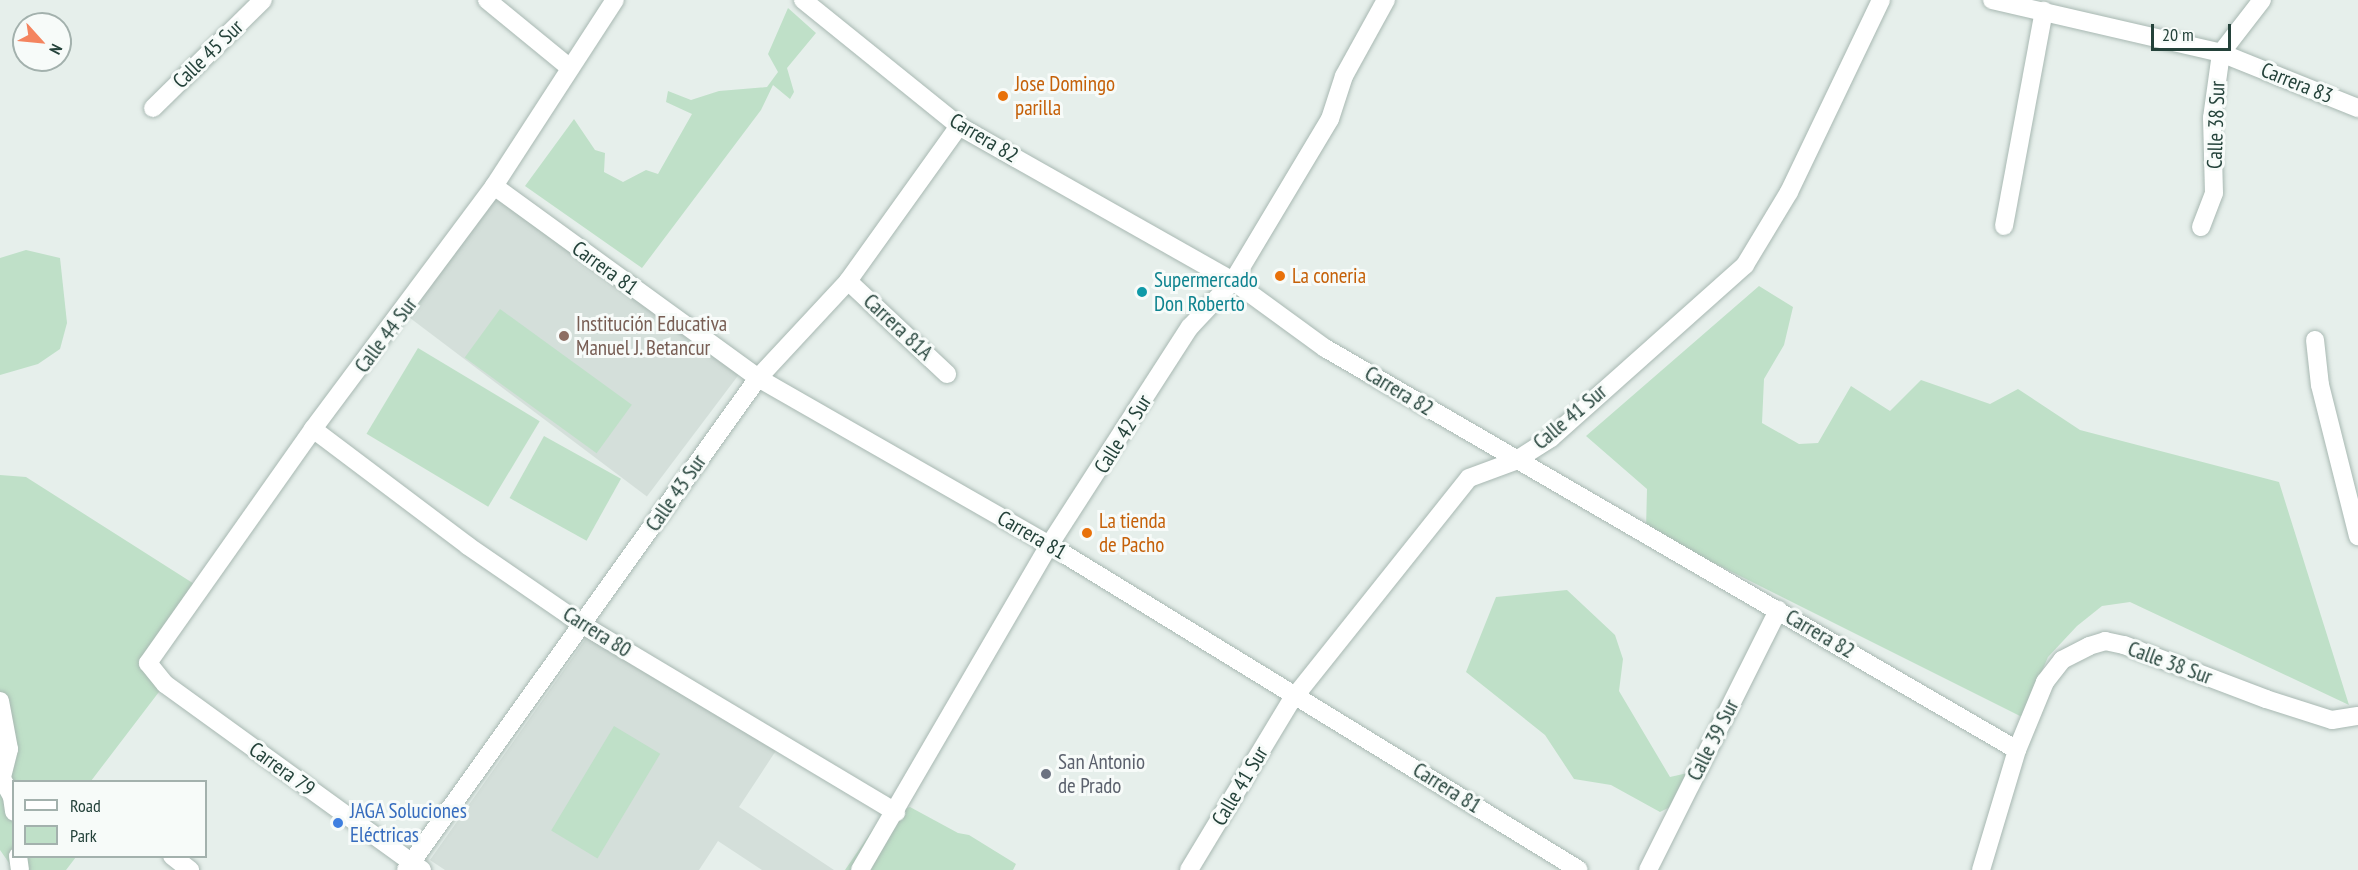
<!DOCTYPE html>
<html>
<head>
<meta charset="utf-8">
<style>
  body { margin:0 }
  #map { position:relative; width:2358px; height:870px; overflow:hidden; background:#e6efeb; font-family:"PT Sans Narrow",sans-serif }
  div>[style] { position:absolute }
  .built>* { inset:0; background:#d4dfda; transform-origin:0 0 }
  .green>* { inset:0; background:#bfe0c8; transform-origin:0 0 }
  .roads { filter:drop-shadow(0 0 2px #a8b8b2) drop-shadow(0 0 2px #a8b8b2) }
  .street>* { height:18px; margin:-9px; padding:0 9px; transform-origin:9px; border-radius:9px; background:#fff }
  .secondary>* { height:18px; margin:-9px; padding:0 9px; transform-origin:9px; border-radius:9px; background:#fff }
  .dots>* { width:16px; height:16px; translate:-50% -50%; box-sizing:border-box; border:3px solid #f7fbf9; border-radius:50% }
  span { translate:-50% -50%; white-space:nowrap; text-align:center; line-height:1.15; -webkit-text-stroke:6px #f7fbf9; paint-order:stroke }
  .street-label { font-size:21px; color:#24423a }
  .food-label { font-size:21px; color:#c56008 }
  .left { translate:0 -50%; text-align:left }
  .culture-label { font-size:21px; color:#0d838f }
  .education-label { font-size:21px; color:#785e54 }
  .worship-label { font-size:21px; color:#5b616d }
  .shop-label { font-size:21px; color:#366cbe }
  .legend { position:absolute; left:12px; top:780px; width:195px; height:78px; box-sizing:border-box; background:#f7fbf9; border:2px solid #a3b1ad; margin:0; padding:8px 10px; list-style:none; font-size:18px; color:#24423a }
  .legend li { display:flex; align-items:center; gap:12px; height:30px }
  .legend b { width:30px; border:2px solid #a3b1ad }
  .north { position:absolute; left:12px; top:12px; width:60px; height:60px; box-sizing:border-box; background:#f7fbf9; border:2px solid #a3b1ad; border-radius:50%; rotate:117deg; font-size:16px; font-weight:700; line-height:24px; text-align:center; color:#24423a }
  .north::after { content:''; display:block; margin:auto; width:21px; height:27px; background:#f4845f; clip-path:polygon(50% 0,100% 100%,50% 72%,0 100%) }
  .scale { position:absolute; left:2151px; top:24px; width:80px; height:27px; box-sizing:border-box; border:3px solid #24423a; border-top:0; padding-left:8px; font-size:18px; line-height:21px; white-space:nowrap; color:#24423a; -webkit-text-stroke:4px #f7fbf9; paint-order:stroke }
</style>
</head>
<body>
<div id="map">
  <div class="built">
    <div style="left:494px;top:186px;width:309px;height:156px;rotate:37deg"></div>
    <div style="clip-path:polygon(587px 637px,781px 743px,739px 807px,834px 870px,762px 870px,718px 841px,699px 870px,445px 870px,430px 860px)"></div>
  </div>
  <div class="green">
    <div style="clip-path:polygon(788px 8px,816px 33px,787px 68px,794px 92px,790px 99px,773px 85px,761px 110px,642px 268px,525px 186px,574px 119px,595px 150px,605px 153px,604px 172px,623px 182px,646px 170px,658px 174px,692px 114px,666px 102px,668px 91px,691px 100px,719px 91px,767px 87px,778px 72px,768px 54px)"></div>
    <div style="clip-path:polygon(26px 250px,60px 258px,67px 323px,60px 349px,38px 364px,0 375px,0 258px)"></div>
    <div style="clip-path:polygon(1759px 286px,1793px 307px,1784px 345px,1764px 379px,1762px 423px,1799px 444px,1818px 443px,1851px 386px,1890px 411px,1921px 380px,1990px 404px,2018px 389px,2080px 430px,2279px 482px,2349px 705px,2130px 602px,2102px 606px,2077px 626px,2048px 657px,2022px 717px,1646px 529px,1647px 489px,1586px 436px)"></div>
    <div style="left:500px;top:309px;width:163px;height:60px;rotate:36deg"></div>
    <div style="left:418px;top:348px;width:142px;height:100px;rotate:31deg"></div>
    <div style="left:544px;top:436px;width:88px;height:71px;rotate:29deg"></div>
    <div style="clip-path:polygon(0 475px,26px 477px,199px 587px,154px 651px,165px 684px,91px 781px,14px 782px,14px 856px,76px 857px,66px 870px,14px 870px,0 850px)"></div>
    <div style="clip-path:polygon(1567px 590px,1615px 635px,1623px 659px,1619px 691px,1670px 777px,1692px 772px,1682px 801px,1660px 812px,1611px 785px,1574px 779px,1545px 735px,1466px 672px,1496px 597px)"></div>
    <div style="left:614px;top:726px;width:54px;height:122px;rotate:31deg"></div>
    <div style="clip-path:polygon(910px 807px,958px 833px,969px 835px,1016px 864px,1013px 870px,845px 870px,882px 816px)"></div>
  </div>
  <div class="roads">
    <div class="street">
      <div style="left:487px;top:0;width:107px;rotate:39.3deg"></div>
      <div style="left:803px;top:0;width:201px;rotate:38.9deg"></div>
      <div style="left:959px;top:126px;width:315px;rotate:29.5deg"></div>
      <div style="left:1233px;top:281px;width:114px;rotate:36.1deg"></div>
      <div style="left:1325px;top:348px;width:800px;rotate:30.15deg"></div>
      <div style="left:1992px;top:0;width:235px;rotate:13deg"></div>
      <div style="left:2221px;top:53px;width:148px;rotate:21.9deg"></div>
      <div style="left:153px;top:108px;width:154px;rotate:-44.5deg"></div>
      <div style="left:494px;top:186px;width:326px;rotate:36deg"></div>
      <div style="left:758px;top:378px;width:132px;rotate:-47.1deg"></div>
      <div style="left:848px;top:281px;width:191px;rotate:-54.4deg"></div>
      <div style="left:2004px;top:226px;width:219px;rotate:-79.5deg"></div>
      <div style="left:2201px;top:227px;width:36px;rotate:-69deg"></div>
      <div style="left:2214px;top:193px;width:75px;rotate:-91.5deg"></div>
      <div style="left:2212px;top:118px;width:66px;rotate:-82.1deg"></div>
      <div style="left:2221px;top:53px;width:67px;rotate:-52.3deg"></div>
      <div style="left:848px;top:281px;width:136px;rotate:43.2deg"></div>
      <div style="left:2315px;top:340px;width:45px;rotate:83.7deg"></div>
      <div style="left:2320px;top:385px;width:156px;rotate:75.9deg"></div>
      <div style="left:313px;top:429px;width:194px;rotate:37deg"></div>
      <div style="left:468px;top:546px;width:140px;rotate:34.5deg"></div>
      <div style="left:583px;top:625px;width:365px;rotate:30.9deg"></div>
      <div style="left:0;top:701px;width:49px;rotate:79.4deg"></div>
      <div style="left:9px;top:749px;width:30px;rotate:104deg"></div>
      <div style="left:172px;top:856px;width:23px;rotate:38deg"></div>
      <div style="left:422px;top:870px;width:317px;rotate:-144.1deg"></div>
      <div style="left:165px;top:684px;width:27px;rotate:-129deg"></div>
      <div style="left:148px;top:663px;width:286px;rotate:-54.8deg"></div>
      <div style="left:313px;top:429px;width:303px;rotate:-53.3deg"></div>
      <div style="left:494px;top:186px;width:222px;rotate:-57deg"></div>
      <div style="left:860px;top:870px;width:374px;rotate:-59.8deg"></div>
      <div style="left:1048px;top:547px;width:262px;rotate:-57.2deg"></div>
      <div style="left:1190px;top:327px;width:63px;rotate:-46.9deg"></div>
      <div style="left:1233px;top:281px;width:189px;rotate:-59.1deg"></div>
      <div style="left:1330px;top:119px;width:45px;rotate:-72deg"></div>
      <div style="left:1344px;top:76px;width:87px;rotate:-61.1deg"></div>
      <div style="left:1189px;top:870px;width:197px;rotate:-58.9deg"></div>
      <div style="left:1291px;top:701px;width:285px;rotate:-51.4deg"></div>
      <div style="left:1469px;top:478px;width:49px;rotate:-20.3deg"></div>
      <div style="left:1515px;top:461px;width:43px;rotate:-32.6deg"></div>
      <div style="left:1551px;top:438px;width:260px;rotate:-41.7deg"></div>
      <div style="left:1745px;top:265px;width:85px;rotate:-58.9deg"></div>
      <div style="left:1789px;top:192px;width:213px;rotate:-64.4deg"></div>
      <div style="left:1648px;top:870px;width:291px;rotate:-63.4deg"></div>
    </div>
    <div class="secondary">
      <div style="left:0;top:775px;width:25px;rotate:61deg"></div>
      <div style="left:12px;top:797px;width:15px;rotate:82deg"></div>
      <div style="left:18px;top:856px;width:14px;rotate:82deg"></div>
      <div style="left:406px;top:870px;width:605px;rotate:-54.42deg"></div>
      <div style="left:758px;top:378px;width:338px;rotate:29.8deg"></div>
      <div style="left:1051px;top:546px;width:619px;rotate:31.53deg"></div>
      <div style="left:1981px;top:870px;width:125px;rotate:-73.3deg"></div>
      <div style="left:2017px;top:750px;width:74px;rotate:-67.6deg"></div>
      <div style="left:2045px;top:682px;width:28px;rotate:-52deg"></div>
      <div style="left:2062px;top:660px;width:30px;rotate:-27deg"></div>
      <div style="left:2089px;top:646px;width:17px;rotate:-17deg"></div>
      <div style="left:2105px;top:641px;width:19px;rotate:12deg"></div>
      <div style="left:2124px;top:645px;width:152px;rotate:20.8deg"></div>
      <div style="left:2266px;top:699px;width:69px;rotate:17.7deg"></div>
      <div style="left:2332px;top:720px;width:26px;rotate:-9deg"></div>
    </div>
  </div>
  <div class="dots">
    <div style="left:1003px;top:96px;background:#e8710a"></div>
    <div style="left:1280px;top:276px;background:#e8710a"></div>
    <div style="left:1142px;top:292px;background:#0f9aa8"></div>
    <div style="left:564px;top:336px;background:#8d6e63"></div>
    <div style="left:1087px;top:533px;background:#e8710a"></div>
    <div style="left:1046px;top:774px;background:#6b7280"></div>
    <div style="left:338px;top:823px;background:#3f7fe0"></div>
  </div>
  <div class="street-label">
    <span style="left:208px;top:54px;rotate:-44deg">Calle 45 Sur</span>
    <span style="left:2297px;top:83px;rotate:22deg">Carrera 83</span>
    <span style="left:2216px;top:125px;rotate:-88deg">Calle 38 Sur</span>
    <span style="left:984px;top:138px;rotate:31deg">Carrera 82</span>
    <span style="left:605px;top:268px;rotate:36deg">Carrera 81</span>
    <span style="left:898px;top:327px;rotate:43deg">Carrera 81A</span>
    <span style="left:386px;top:335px;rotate:-53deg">Calle 44 Sur</span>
    <span style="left:1399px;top:391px;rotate:31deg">Carrera 82</span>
    <span style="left:1570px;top:417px;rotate:-40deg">Calle 41 Sur</span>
    <span style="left:1123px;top:434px;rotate:-58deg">Calle 42 Sur</span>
    <span style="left:676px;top:493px;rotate:-55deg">Calle 43 Sur</span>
    <span style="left:1032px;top:535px;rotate:30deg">Carrera 81</span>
    <span style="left:597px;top:632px;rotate:32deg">Carrera 80</span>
    <span style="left:1820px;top:634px;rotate:30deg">Carrera 82</span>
    <span style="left:2170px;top:663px;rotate:20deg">Calle 38 Sur</span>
    <span style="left:1713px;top:740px;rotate:-63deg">Calle 39 Sur</span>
    <span style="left:282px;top:769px;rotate:36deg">Carrera 79</span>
    <span style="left:1240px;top:786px;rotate:-59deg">Calle 41 Sur</span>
    <span style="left:1447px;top:788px;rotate:32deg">Carrera 81</span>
  </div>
  <div class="food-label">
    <span class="left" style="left:1015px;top:96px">Jose Domingo<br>parilla</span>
    <span class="left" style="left:1292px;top:276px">La coneria</span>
    <span class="left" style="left:1099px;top:533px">La tienda<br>de Pacho</span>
  </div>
  <div class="culture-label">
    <span class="left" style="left:1154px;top:292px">Supermercado<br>Don Roberto</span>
  </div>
  <div class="education-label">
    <span class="left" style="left:576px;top:336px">Institución Educativa<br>Manuel J. Betancur</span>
  </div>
  <div class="worship-label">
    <span class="left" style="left:1058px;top:774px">San Antonio<br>de Prado</span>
  </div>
  <div class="shop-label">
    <span class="left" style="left:350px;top:823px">JAGA Soluciones<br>Eléctricas</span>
  </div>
  <ul class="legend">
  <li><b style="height:8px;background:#fff"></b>Road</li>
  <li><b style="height:16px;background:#bfe0c8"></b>Park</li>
  </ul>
  <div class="north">N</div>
  <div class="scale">20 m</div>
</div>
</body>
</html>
